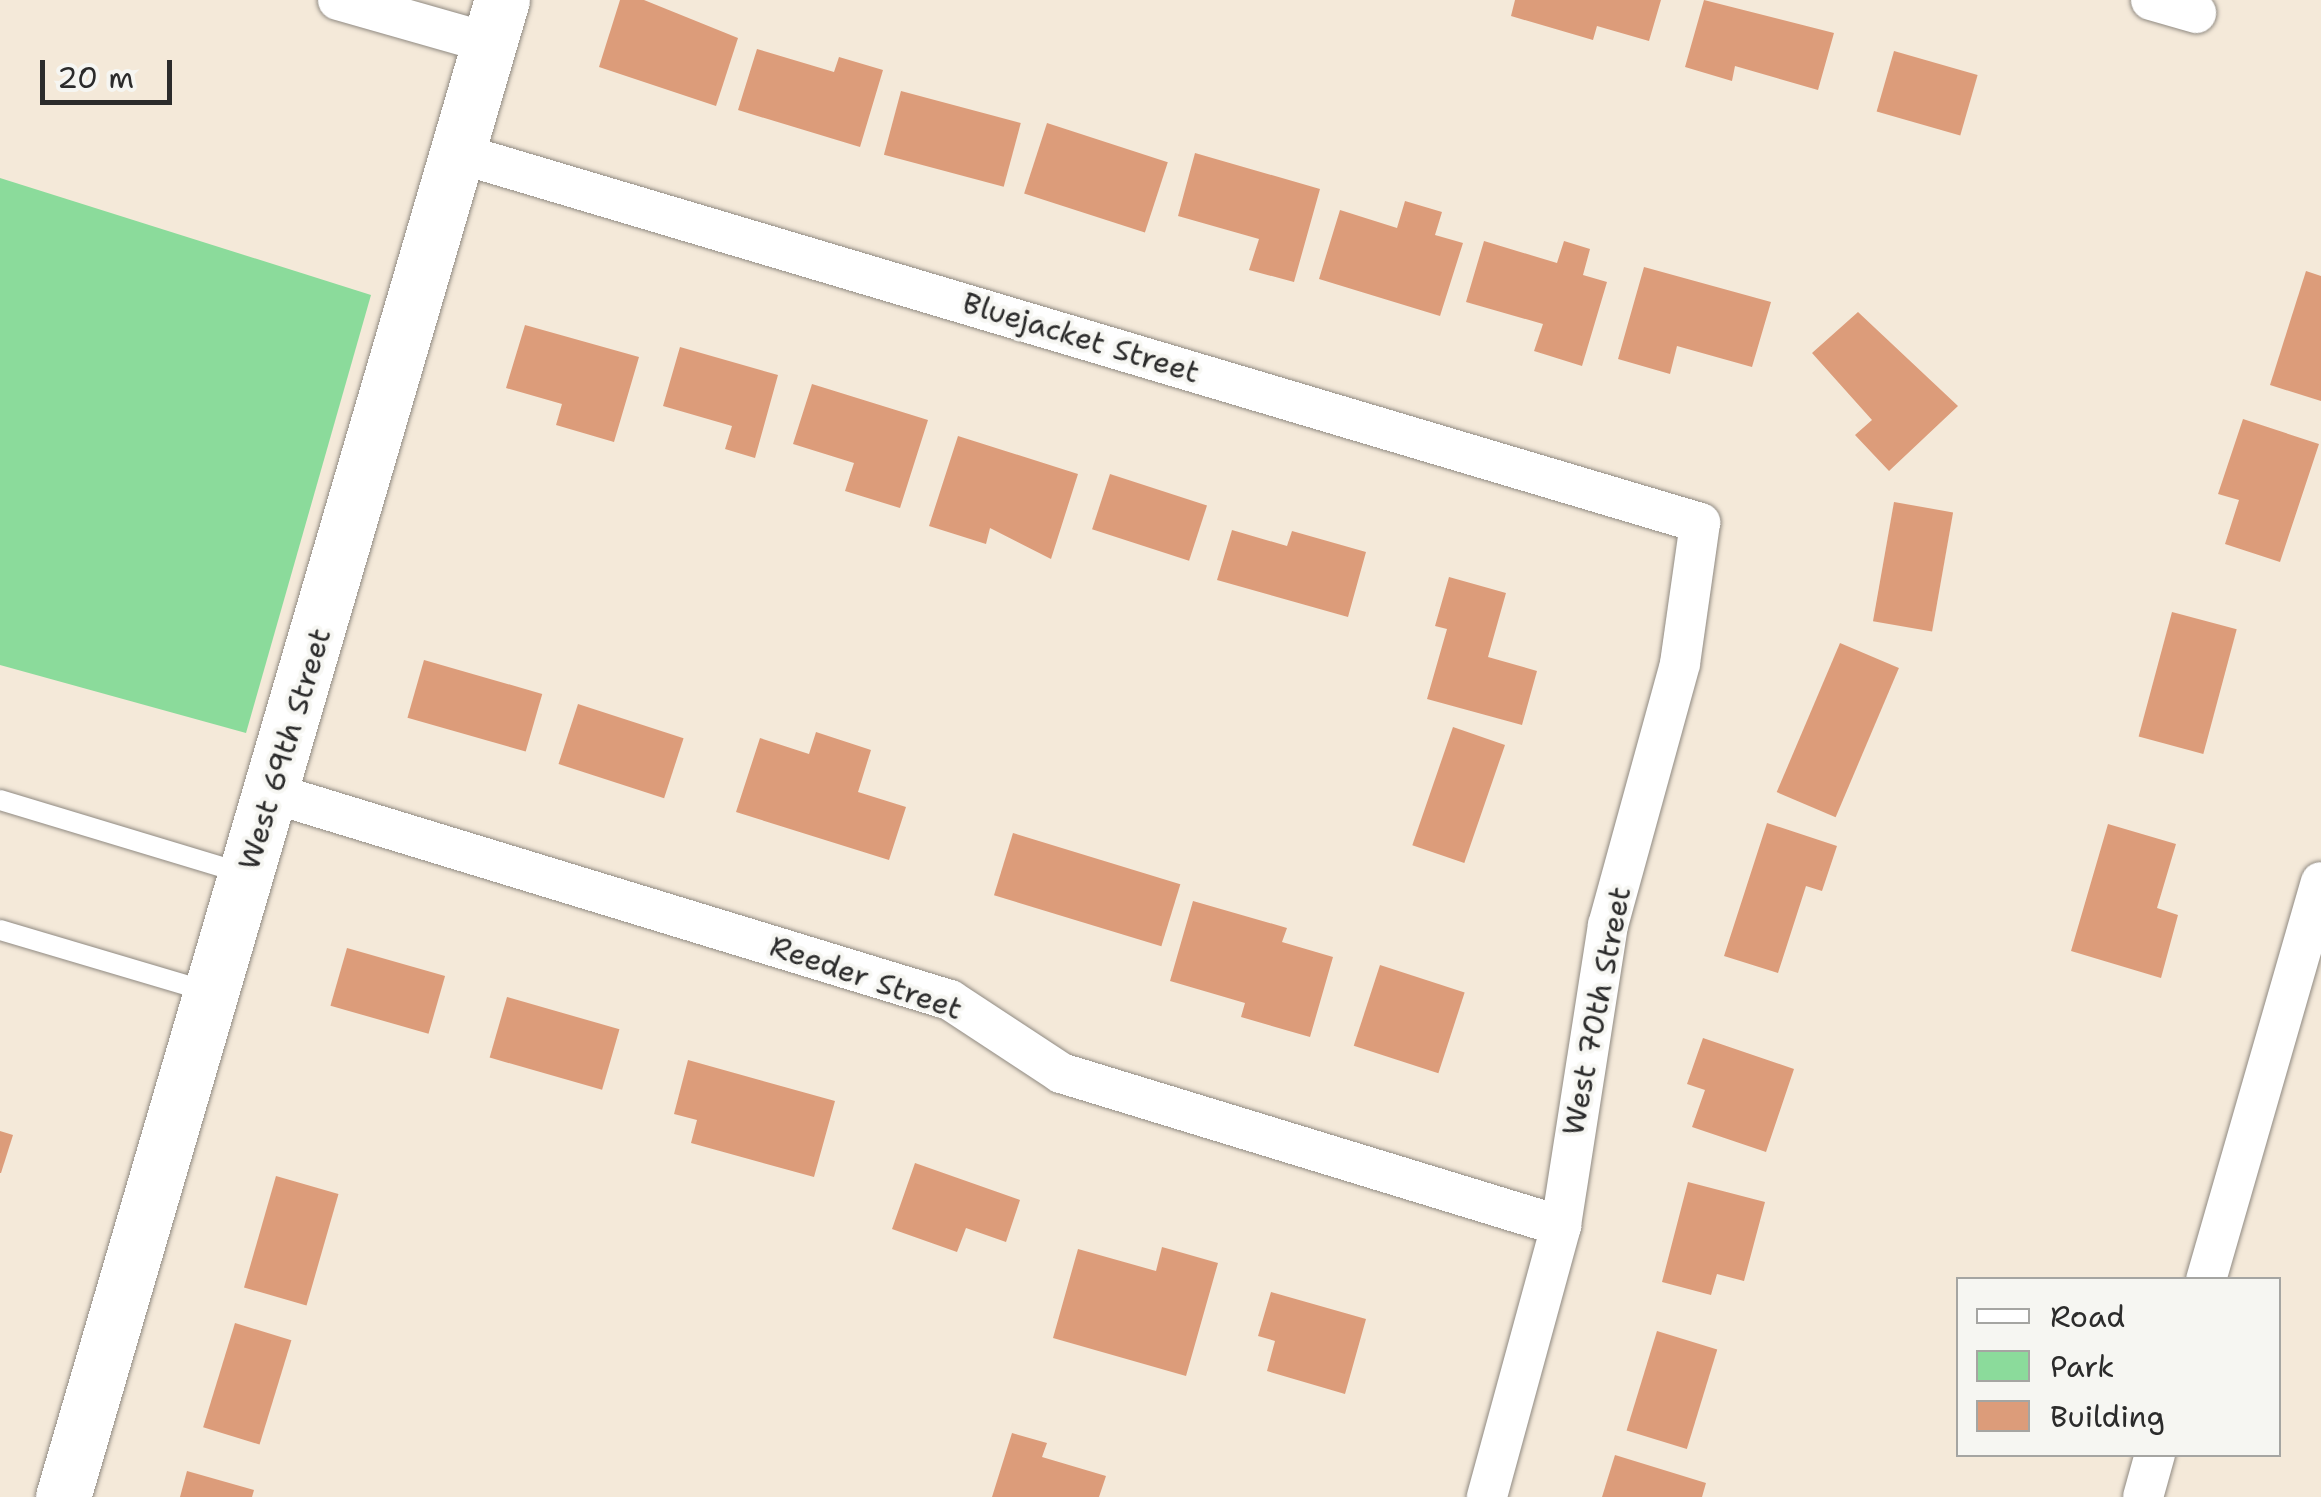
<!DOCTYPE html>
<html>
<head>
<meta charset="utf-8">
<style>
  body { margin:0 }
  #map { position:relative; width:2321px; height:1497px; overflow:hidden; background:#f4e9d9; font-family:"Shantell Sans",sans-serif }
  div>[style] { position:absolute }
  .green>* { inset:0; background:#8bdb9b }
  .building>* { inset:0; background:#dc9c7a; transform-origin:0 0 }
  .roads { filter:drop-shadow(0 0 2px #908a82) drop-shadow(0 0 2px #908a82) }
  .lane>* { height:20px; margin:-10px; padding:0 10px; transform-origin:10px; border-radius:10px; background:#fff }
  .street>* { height:40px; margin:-20px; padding:0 20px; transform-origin:20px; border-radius:20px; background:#fff }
  .secondary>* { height:55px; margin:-27.5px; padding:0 27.5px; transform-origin:27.5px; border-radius:27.5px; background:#fff }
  span { translate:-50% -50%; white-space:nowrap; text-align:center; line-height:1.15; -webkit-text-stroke:8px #f6f6f2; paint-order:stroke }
  .street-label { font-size:30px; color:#2b2b2b }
  .legend { position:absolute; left:1956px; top:1277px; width:325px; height:180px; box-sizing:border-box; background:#f6f6f2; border:2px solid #a5a5a2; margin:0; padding:12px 18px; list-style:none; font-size:30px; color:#2b2b2b }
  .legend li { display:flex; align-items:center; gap:20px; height:50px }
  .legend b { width:50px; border:2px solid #a5a5a2 }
  .scale { position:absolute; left:40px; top:60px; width:132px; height:45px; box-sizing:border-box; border:5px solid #2b2b2b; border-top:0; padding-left:12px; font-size:30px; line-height:35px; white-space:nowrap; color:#2b2b2b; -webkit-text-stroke:8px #f6f6f2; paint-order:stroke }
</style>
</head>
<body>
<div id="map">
  <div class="green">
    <div style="clip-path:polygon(0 178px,371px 295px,246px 733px,0 665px)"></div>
  </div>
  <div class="building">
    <div style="clip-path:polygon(620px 0,644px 0,738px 38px,716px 106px,599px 67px)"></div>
    <div style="clip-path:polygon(1515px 0,1661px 0,1649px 41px,1597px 26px,1593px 40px,1511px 16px)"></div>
    <div style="clip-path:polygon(1704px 0,1834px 33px,1818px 90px,1735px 66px,1732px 81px,1685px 67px)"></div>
    <div style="clip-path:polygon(757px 49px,834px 72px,839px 57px,883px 70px,860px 147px,738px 110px)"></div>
    <div style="left:1894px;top:51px;width:87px;height:63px;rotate:16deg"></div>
    <div style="left:901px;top:91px;width:124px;height:66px;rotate:15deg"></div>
    <div style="left:1047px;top:123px;width:127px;height:74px;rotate:18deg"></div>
    <div style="clip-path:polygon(1195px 153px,1320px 189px,1294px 282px,1249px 270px,1259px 239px,1178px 216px)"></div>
    <div style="clip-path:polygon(1405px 201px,1442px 212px,1435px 235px,1463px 243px,1440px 316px,1319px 279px,1340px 210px,1397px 228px)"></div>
    <div style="clip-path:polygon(1484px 241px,1557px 263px,1564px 241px,1590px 249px,1583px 275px,1607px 282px,1582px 366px,1534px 351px,1543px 324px,1466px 302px)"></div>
    <div style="clip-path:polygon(1644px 267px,1771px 302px,1752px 367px,1677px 346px,1670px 374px,1618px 359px)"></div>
    <div style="clip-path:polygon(2306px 271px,2321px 276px,2321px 401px,2270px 385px)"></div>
    <div style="clip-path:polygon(1858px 312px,1958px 406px,1889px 471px,1855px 435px,1872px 420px,1812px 353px)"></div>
    <div style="clip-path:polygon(525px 325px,639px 357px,614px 442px,556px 425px,562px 404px,506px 388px)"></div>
    <div style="clip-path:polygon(680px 347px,778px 375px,755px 458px,725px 449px,732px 426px,663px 406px)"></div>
    <div style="clip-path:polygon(812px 384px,928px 420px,900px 508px,845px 491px,854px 463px,793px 444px)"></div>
    <div style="clip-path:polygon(2243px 419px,2319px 444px,2280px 562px,2225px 544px,2239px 500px,2218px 494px)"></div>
    <div style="clip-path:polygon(958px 436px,1078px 474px,1051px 559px,990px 528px,986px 544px,929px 526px)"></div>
    <div style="left:1110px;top:474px;width:102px;height:58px;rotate:18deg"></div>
    <div style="left:1894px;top:502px;width:60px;height:121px;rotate:10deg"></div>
    <div style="clip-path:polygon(1232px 530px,1287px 546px,1292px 531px,1366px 552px,1348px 617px,1217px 580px)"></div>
    <div style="clip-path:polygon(1449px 577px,1506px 593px,1488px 657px,1537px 671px,1522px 725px,1427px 699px,1447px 629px,1435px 626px)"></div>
    <div style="left:2172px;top:612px;width:67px;height:129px;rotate:15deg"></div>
    <div style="left:1840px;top:643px;width:64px;height:162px;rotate:23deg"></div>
    <div style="left:424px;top:660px;width:123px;height:60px;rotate:16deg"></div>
    <div style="left:578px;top:704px;width:111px;height:63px;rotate:18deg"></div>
    <div style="left:1453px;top:727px;width:55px;height:125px;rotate:19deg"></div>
    <div style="clip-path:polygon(816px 732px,871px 750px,858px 792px,906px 807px,889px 860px,736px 812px,760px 738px,809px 754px)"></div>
    <div style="clip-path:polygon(1767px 823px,1837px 846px,1822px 891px,1806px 886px,1778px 973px,1724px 956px)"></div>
    <div style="clip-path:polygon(2108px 824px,2176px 844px,2157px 908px,2178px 915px,2161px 978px,2071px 951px)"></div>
    <div style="left:1013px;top:833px;width:175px;height:65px;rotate:17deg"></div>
    <div style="clip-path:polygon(1193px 901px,1287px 928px,1282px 942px,1333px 957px,1310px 1037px,1241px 1017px,1245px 1003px,1170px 981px)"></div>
    <div style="left:347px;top:948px;width:102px;height:60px;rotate:16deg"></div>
    <div style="left:1380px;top:965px;width:89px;height:85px;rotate:18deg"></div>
    <div style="left:507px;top:997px;width:117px;height:63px;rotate:16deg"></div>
    <div style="clip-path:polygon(1703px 1038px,1794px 1069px,1766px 1152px,1692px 1127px,1705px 1090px,1687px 1084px)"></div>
    <div style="clip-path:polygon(688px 1060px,835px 1101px,814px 1177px,691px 1143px,697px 1120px,674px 1114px)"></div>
    <div style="clip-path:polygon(0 1131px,13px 1135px,1px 1173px,0 1173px)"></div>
    <div style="clip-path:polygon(915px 1163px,1020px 1200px,1006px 1242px,966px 1228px,957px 1252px,892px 1229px)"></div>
    <div style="left:276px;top:1176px;width:65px;height:116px;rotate:16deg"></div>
    <div style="clip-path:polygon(1688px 1182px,1765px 1202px,1744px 1281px,1717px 1274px,1711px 1295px,1662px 1282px)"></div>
    <div style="clip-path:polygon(1162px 1247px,1218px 1263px,1186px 1376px,1053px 1338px,1078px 1249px,1156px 1271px)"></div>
    <div style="clip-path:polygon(1271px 1292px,1366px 1319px,1345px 1394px,1267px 1371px,1275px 1341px,1258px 1336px)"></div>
    <div style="left:235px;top:1323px;width:59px;height:109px;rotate:17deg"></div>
    <div style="left:1657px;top:1331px;width:63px;height:104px;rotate:17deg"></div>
    <div style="clip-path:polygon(1012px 1433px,1047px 1443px,1042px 1457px,1106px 1476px,1099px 1497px,992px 1497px)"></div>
    <div style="clip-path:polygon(1615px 1455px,1706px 1483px,1702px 1497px,1602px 1497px)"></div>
    <div style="clip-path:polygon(187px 1471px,254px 1490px,252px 1497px,180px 1497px)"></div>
  </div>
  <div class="roads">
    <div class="lane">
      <div style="left:0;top:800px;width:253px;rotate:16.8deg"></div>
      <div style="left:0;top:930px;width:218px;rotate:16.5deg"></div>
    </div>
    <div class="street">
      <div style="left:338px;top:0;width:157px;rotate:15.9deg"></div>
      <div style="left:2151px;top:0;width:47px;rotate:16.1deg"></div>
      <div style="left:461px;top:154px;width:1293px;rotate:16.58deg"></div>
      <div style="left:1700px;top:523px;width:142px;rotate:98.1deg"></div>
      <div style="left:1680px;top:664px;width:271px;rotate:105.4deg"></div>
      <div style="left:1608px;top:925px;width:305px;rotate:98.9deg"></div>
      <div style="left:1561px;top:1226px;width:281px;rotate:105.3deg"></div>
      <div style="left:272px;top:793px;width:709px;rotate:16.98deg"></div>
      <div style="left:950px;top:1000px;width:133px;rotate:33.3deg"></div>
      <div style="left:1061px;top:1073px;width:523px;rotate:17.01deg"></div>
      <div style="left:2206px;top:1280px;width:414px;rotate:-73.9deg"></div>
      <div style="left:2143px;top:1497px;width:45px;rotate:-74.4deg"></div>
    </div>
    <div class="secondary">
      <div style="left:63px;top:1497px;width:1560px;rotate:-73.66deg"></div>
    </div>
  </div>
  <div class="street-label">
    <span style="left:1081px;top:338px;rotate:17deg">Bluejacket Street</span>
    <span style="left:285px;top:749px;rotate:-73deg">West 69th Street</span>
    <span style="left:866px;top:978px;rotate:19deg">Reeder Street</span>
    <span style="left:1597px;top:1011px;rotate:-79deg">West 70th Street</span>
  </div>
  <ul class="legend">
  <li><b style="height:12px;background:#fff"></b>Road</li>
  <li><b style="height:28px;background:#8bdb9b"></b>Park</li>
  <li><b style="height:28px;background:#dc9c7a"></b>Building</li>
  </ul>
  <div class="scale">20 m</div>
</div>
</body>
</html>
